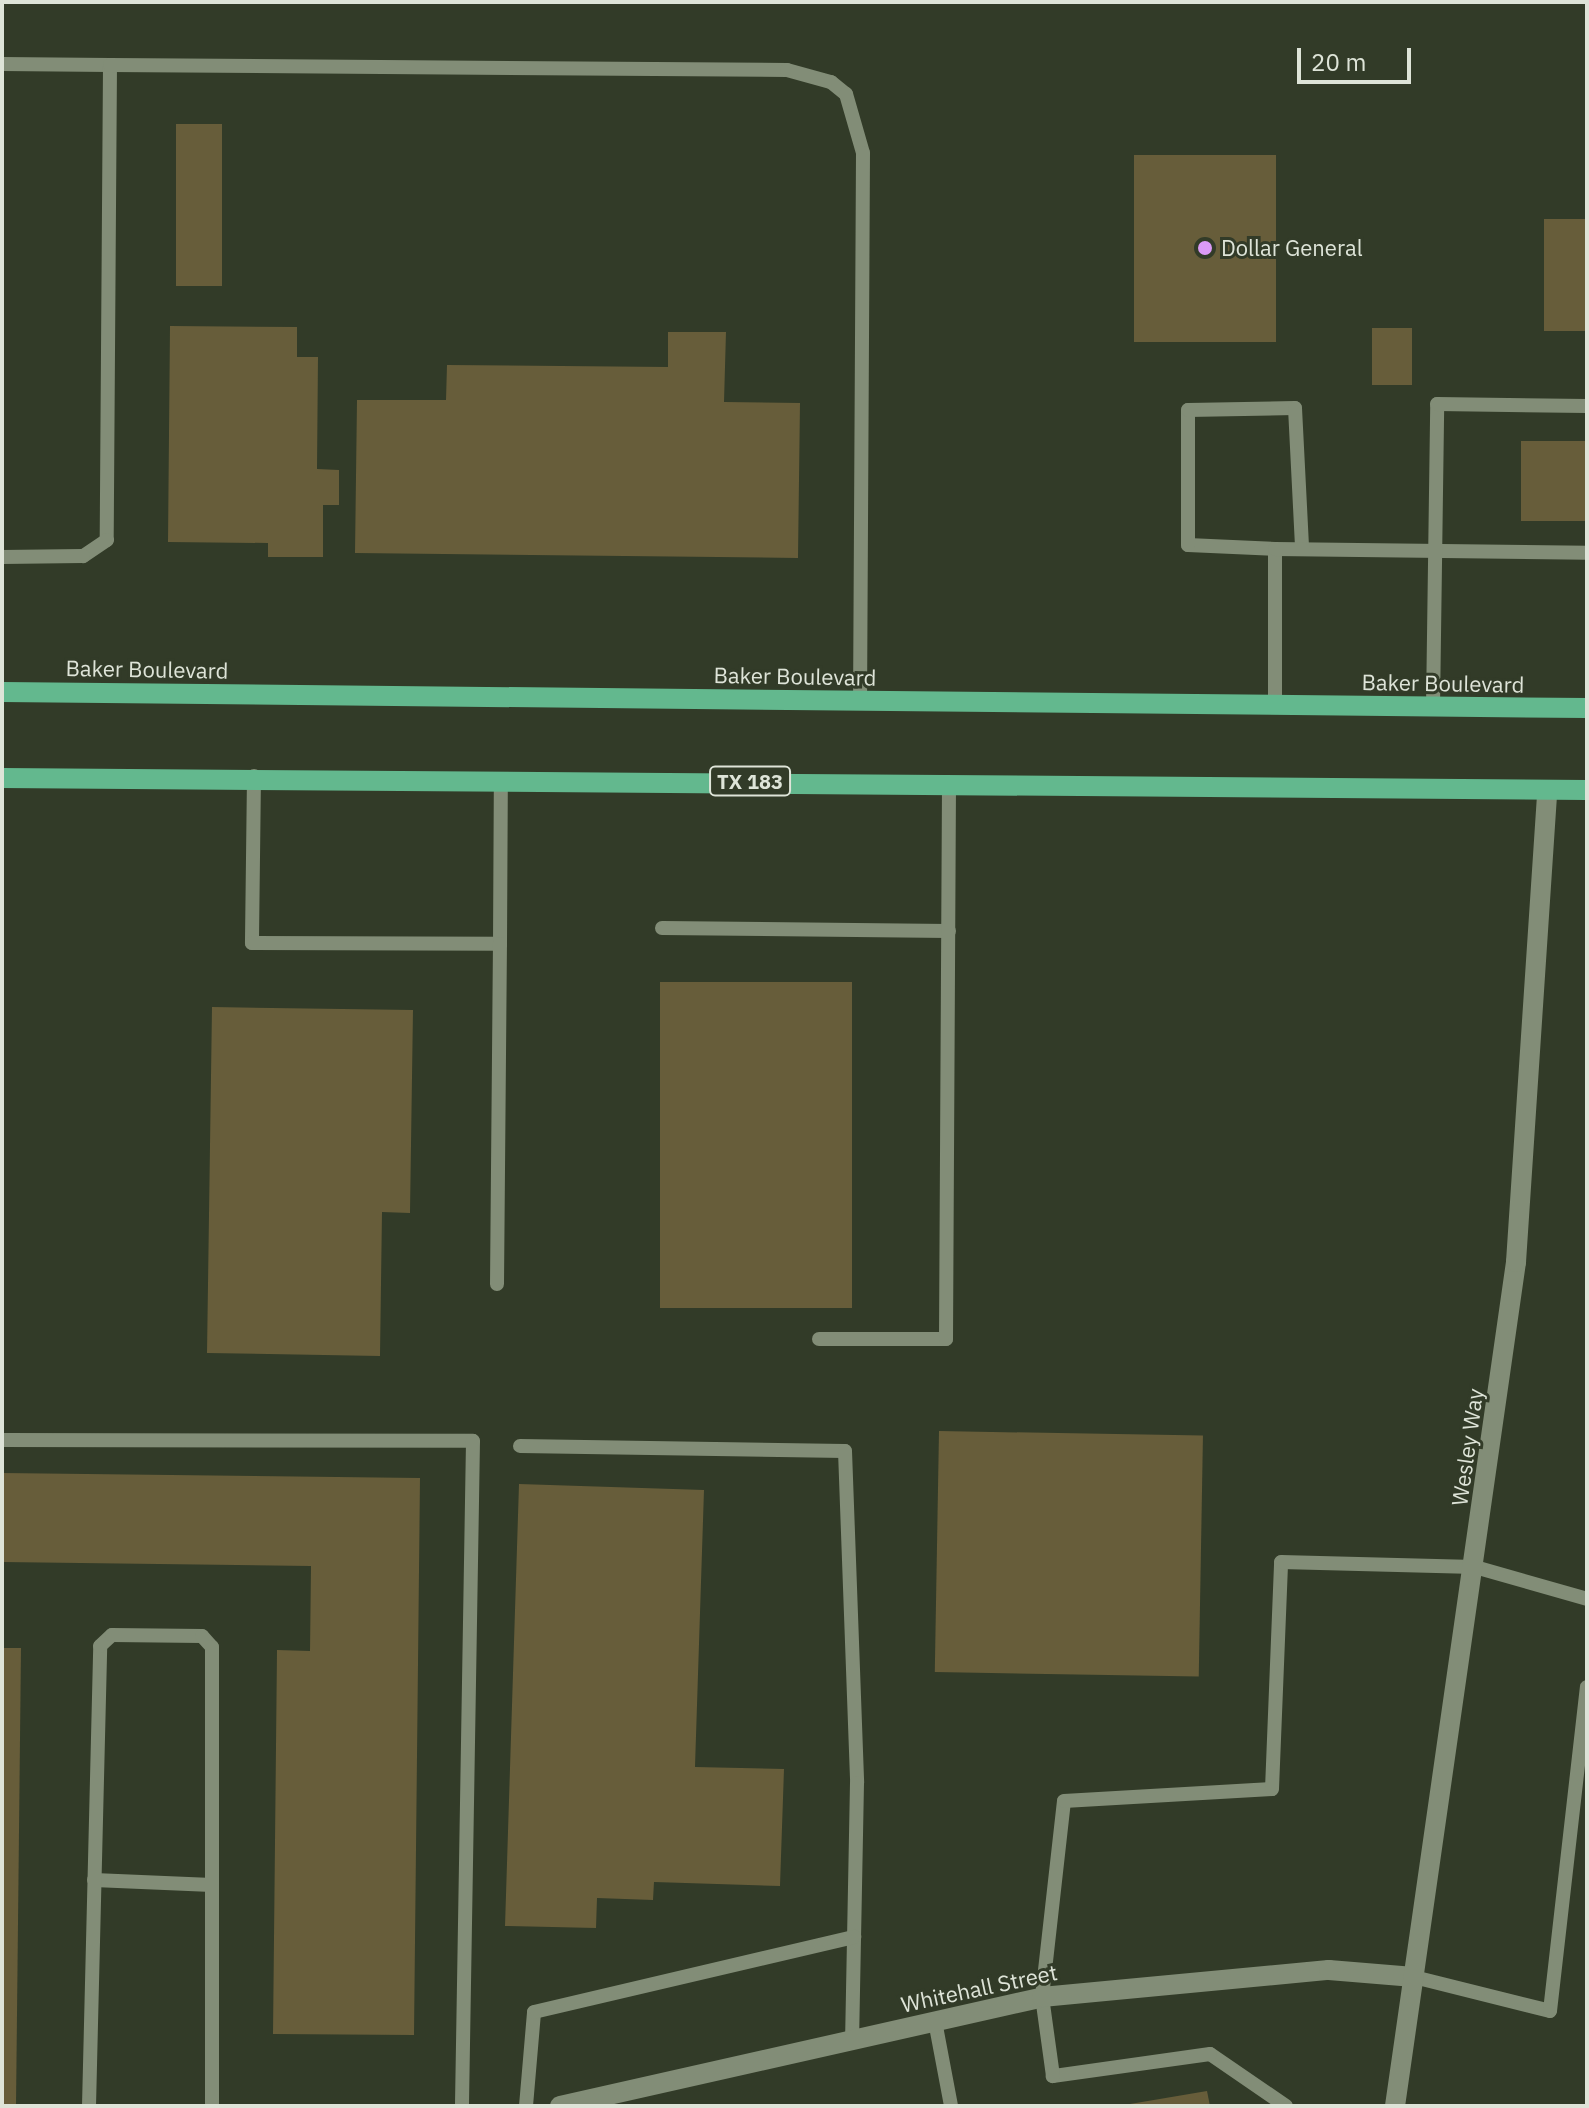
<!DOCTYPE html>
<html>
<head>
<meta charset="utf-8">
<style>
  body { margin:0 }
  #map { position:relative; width:1589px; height:2108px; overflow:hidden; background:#323b28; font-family:"IBM Plex Sans",sans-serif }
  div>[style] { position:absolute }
  .building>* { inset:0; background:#675d3a; transform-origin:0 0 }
  .service>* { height:14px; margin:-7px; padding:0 7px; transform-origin:7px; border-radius:7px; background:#828d77 }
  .minor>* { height:20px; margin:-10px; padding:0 10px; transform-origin:10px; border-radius:10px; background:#828d77 }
  .primary>* { height:20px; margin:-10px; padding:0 10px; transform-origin:10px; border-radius:10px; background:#63b88e }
  .dots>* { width:22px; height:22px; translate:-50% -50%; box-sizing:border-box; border:4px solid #323b28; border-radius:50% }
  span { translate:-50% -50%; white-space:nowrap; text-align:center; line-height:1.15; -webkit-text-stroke:6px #323b28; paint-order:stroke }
  .shield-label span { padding:2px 6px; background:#323b28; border:2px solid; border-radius:6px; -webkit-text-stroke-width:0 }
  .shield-label { font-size:20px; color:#dee4d8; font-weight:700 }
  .poi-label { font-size:22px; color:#dee4d8 }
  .left { translate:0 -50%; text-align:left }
  .street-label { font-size:22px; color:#dee4d8 }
  .frame { position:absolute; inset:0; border:4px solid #dee4d8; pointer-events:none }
  .scale { position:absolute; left:1297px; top:48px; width:114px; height:36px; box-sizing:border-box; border:4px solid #dee4d8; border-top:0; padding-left:10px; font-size:24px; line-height:28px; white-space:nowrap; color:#dee4d8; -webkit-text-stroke:6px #323b28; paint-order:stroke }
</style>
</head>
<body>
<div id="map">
  <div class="building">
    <div style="left:176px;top:124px;width:46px;height:162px"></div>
    <div style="left:1134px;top:155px;width:142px;height:187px"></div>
    <div style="left:1544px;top:219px;width:43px;height:112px"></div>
    <div style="clip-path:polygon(170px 326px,297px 327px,297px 357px,318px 357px,317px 469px,339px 470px,339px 505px,323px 505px,323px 557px,268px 557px,268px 543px,168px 542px)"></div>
    <div style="left:1372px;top:328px;width:40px;height:57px"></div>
    <div style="clip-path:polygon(668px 332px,726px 332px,724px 402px,800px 403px,798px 558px,355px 553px,357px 400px,446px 400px,447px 365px,668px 367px)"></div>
    <div style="left:1521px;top:441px;width:66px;height:80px"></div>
    <div style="left:660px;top:982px;width:192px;height:326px"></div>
    <div style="clip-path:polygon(212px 1007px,413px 1010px,410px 1213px,382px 1212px,380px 1356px,207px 1353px)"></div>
    <div style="left:939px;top:1431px;width:264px;height:241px;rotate:1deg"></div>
    <div style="clip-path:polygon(2px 1473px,420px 1478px,414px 2035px,273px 2034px,277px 1650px,310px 1651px,311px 1566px,2px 1562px)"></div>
    <div style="clip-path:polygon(519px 1484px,704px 1490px,695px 1767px,784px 1769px,780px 1886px,654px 1882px,653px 1900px,597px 1898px,596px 1928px,505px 1926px)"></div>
    <div style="clip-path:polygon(2px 1648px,21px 1648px,16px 2106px,2px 2106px)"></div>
    <div style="clip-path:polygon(1207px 2091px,1210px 2106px,1130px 2106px,1130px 2104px)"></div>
  </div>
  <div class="service">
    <div style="left:2px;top:64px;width:108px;rotate:0.5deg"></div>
    <div style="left:110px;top:65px;width:475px;rotate:90.4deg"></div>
    <div style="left:107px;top:540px;width:29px;rotate:146deg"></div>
    <div style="left:83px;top:556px;width:81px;rotate:179.3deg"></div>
    <div style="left:110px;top:65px;width:677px;rotate:0.42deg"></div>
    <div style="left:787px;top:70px;width:46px;rotate:15.3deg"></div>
    <div style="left:831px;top:82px;width:19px;rotate:39deg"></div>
    <div style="left:846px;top:94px;width:61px;rotate:73.9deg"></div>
    <div style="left:863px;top:153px;width:548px;rotate:90.31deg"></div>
    <div style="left:1275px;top:549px;width:87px;rotate:-177.4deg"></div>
    <div style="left:1188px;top:545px;width:135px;rotate:-90deg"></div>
    <div style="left:1188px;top:410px;width:107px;rotate:-1.1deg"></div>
    <div style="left:1295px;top:408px;width:138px;rotate:87.1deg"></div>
    <div style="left:1275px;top:705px;width:156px;rotate:-90deg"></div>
    <div style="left:1275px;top:549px;width:312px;rotate:0.7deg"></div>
    <div style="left:1433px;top:707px;width:303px;rotate:-89.2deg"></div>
    <div style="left:1437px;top:404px;width:150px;rotate:0.8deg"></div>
    <div style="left:254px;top:776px;width:167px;rotate:90.7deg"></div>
    <div style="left:252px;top:943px;width:248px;rotate:0.2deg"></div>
    <div style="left:500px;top:944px;width:165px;rotate:-89.7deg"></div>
    <div style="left:662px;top:928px;width:287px;rotate:0.6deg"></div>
    <div style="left:497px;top:1284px;width:340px;rotate:-89.5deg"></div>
    <div style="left:819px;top:1339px;width:127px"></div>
    <div style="left:946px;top:1339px;width:555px;rotate:-89.69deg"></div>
    <div style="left:2px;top:1440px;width:471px;rotate:0.1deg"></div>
    <div style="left:473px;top:1441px;width:665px;rotate:90.95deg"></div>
    <div style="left:520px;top:1446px;width:325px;rotate:0.9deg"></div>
    <div style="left:845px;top:1451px;width:332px;rotate:87.9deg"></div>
    <div style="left:857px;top:1783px;width:257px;rotate:91.1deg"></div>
    <div style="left:94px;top:1880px;width:118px;rotate:2.4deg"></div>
    <div style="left:1414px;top:1977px;width:140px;rotate:14deg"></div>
    <div style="left:1550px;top:2011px;width:326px;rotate:-83.5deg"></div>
    <div style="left:935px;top:2021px;width:86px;rotate:79.3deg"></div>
    <div style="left:89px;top:2106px;width:460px;rotate:-88.6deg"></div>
    <div style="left:100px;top:1646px;width:16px;rotate:-43deg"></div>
    <div style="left:112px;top:1635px;width:90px;rotate:0.6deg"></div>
    <div style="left:202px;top:1636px;width:15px;rotate:48deg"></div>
    <div style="left:212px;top:1647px;width:459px;rotate:90deg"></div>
    <div style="left:526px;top:2106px;width:94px;rotate:-85.1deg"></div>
    <div style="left:534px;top:2012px;width:329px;rotate:-13.2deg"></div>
    <div style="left:1286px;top:2106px;width:92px;rotate:-145.6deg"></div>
    <div style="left:1210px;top:2054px;width:159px;rotate:172deg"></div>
    <div style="left:1053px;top:2076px;width:80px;rotate:-97.9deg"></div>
    <div style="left:1042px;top:1997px;width:197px;rotate:-83.6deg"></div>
    <div style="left:1064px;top:1801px;width:208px;rotate:-3.3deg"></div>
    <div style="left:1272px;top:1789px;width:227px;rotate:-87.7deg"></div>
    <div style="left:1281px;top:1562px;width:194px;rotate:1.5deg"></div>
    <div style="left:1475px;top:1567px;width:116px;rotate:15.9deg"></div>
  </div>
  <div class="minor">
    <div style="left:560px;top:2106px;width:494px;rotate:-12.7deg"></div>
    <div style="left:1042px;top:1997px;width:288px;rotate:-5.4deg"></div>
    <div style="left:1329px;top:1970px;width:85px;rotate:4.7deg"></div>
    <div style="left:1395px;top:2106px;width:853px;rotate:-81.84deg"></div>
    <div style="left:1516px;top:1262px;width:473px;rotate:-86.2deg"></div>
  </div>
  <div class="primary">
    <div style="left:2px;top:692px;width:1585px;rotate:0.58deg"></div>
    <div style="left:2px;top:778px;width:1585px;rotate:0.43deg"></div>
  </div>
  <div class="dots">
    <div style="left:1205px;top:248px;background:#db9af6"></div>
  </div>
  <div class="shield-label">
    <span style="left:750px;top:781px">TX 183</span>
  </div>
  <div class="poi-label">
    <span class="left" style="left:1221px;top:248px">Dollar General</span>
  </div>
  <div class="street-label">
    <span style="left:147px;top:669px;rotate:1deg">Baker Boulevard</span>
    <span style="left:795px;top:676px;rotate:1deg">Baker Boulevard</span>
    <span style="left:1443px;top:683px;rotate:1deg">Baker Boulevard</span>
    <span style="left:1467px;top:1447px;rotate:-82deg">Wesley Way</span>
    <span style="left:979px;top:1988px;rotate:-12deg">Whitehall Street</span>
  </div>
  <div class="frame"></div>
  <div class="scale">20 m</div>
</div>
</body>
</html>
